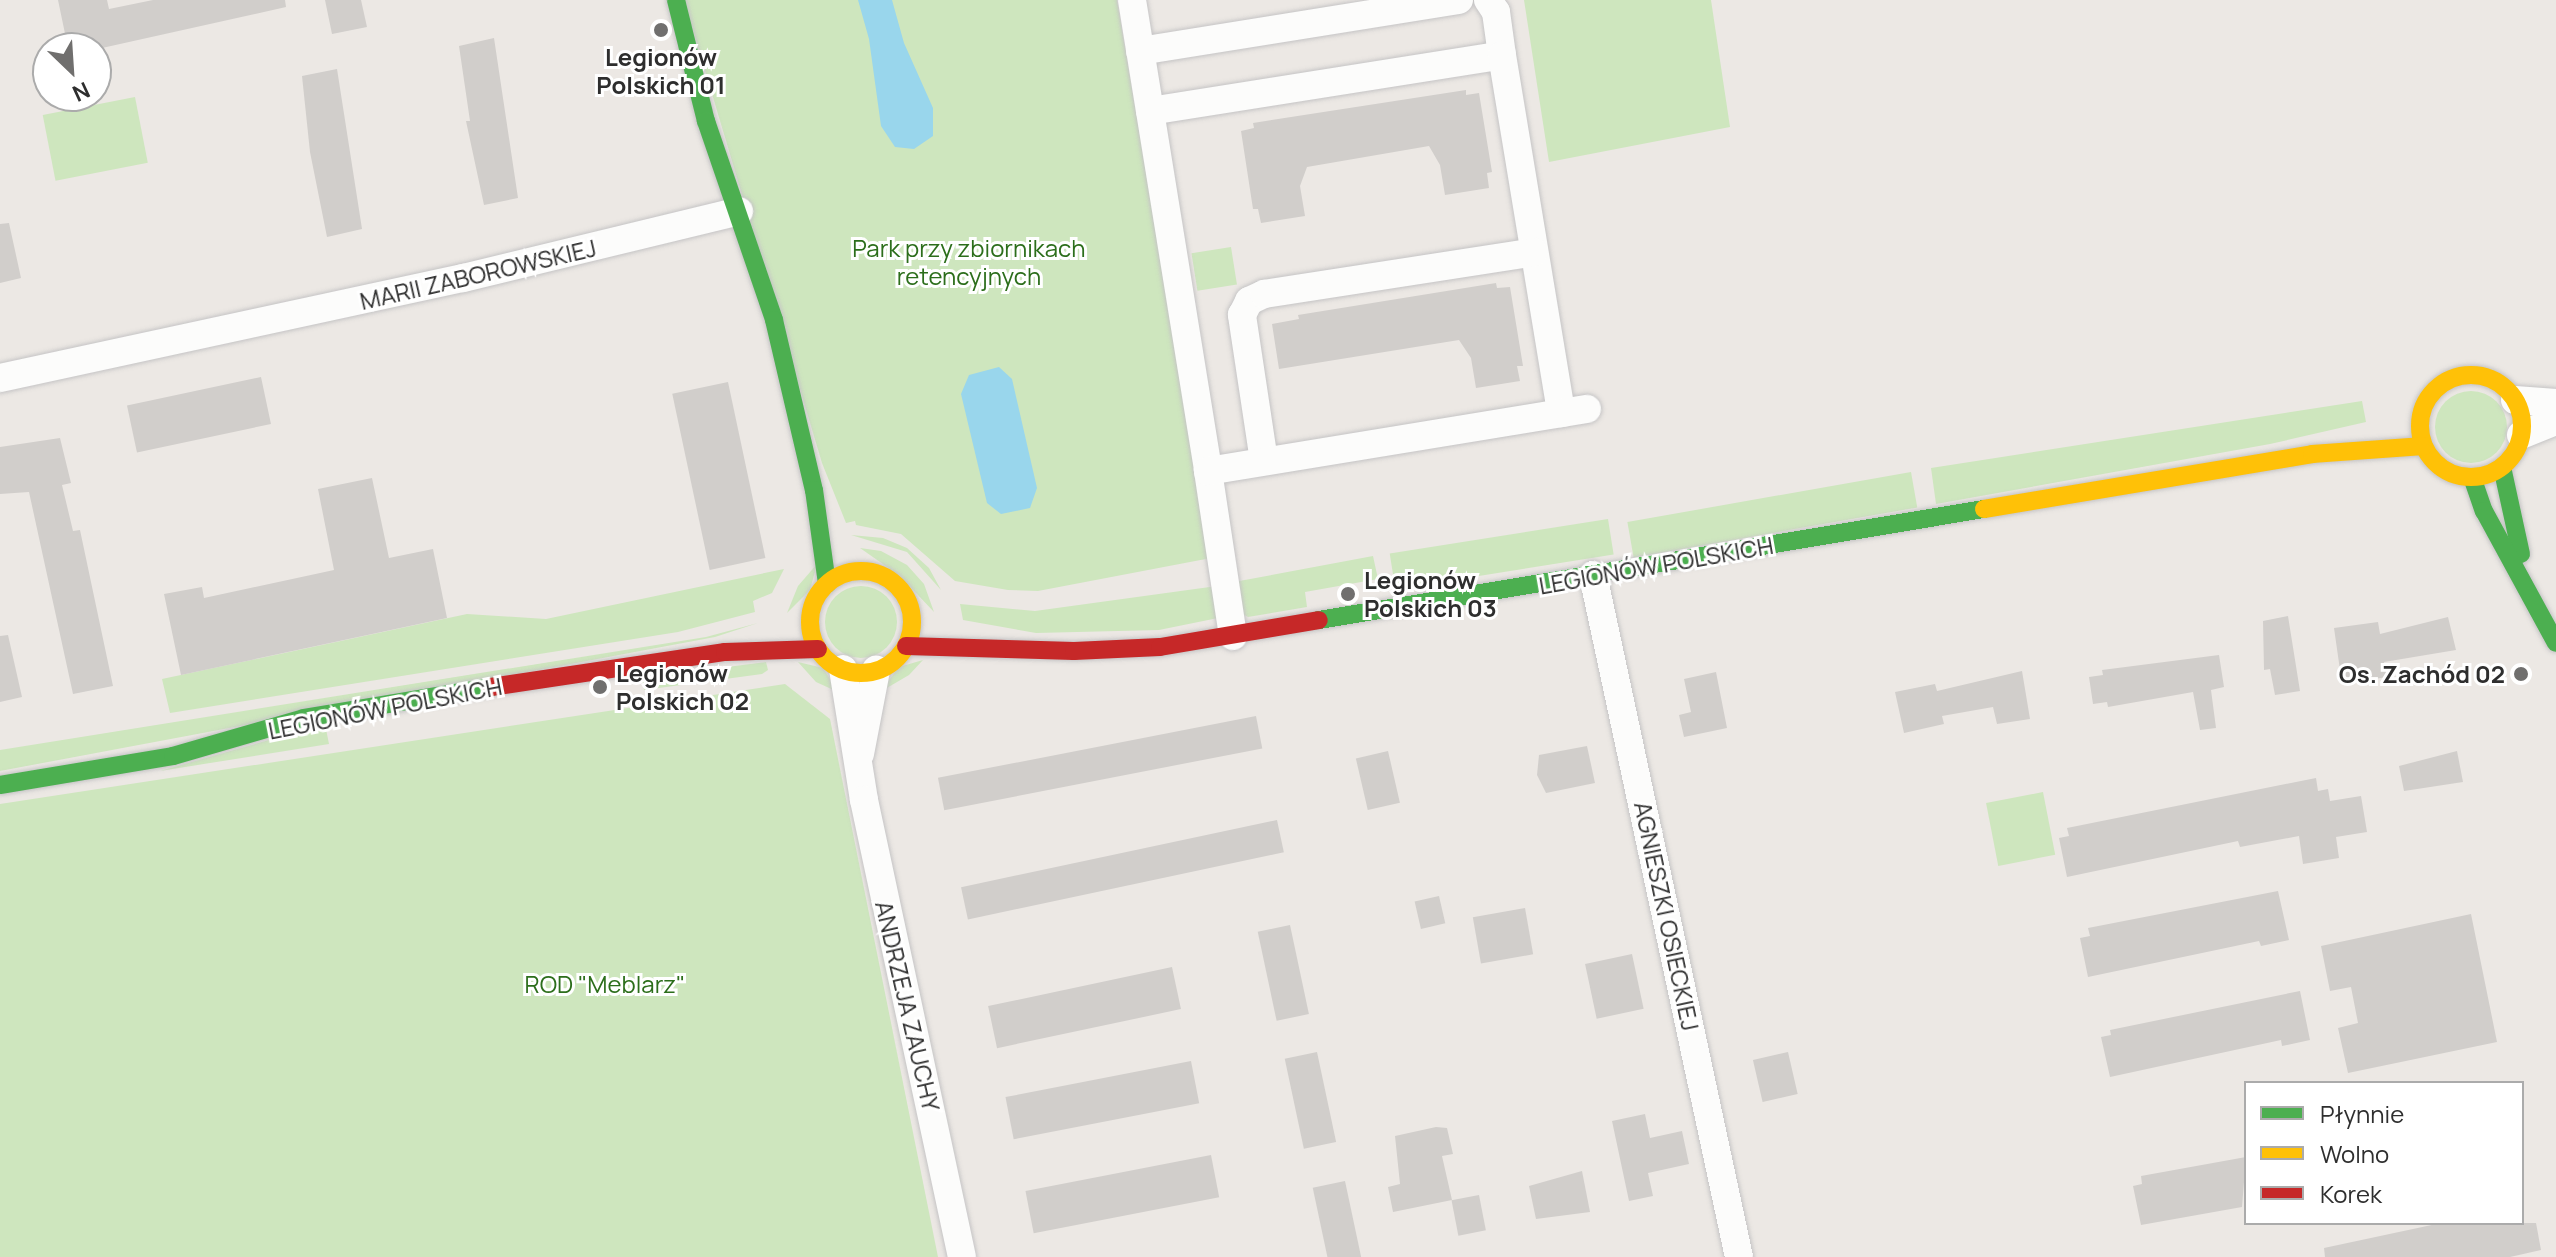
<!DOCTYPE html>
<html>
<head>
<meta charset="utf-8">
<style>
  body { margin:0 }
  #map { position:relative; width:2556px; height:1257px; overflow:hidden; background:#ece8e4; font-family:Manrope,sans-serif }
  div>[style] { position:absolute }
  .green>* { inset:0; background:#cee6be; transform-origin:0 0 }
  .round { border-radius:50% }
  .water>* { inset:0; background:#99d6ec }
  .building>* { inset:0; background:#d1cecb; transform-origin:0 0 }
  .roads { filter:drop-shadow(0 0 2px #c5c4c5) drop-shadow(0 0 2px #c5c4c5) }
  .street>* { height:28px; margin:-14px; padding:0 14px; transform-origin:14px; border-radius:14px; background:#fcfcfb }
  .fast>* { height:18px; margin:-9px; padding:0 9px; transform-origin:9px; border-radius:9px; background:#4caf50 }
  .slow>* { height:18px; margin:-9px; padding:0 9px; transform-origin:9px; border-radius:9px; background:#ffc107 }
  .slow>.ring { margin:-9px; padding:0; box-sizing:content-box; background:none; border:18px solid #ffc107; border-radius:50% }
  .jam>* { height:18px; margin:-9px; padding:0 9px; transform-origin:9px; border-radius:9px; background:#c62828 }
  .dots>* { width:22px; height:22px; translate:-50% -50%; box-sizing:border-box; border:4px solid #fff; border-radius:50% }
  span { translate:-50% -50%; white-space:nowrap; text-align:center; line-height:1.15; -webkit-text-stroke:6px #fff; paint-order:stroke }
  .poi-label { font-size:24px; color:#2e2e2e; font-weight:700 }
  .left { translate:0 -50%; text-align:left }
  .right { translate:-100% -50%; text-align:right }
  .park-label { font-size:24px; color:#2c6e1b }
  .street-label { font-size:24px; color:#2e2e2e }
  .legend { position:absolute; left:2244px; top:1081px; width:280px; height:144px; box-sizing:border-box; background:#fff; border:2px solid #ababab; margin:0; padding:10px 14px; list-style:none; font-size:24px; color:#2e2e2e }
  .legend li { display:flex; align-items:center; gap:16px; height:40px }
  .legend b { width:40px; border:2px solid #ababab }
  .north { position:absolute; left:32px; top:32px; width:80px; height:80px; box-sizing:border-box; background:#fff; border:2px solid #ababab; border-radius:50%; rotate:155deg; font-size:22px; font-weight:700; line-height:32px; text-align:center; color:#2e2e2e }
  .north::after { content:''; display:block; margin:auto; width:28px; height:36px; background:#706f6e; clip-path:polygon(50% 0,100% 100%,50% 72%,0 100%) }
</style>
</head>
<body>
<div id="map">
  <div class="green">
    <div style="clip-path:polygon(684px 0,1117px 0,1211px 558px,1038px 591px,1008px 590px,955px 581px,901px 534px,856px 525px,855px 521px,846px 523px,822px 463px)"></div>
    <div style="clip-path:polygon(1524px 0,1711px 0,1730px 127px,1549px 162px)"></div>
    <div style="left:135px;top:97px;width:67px;height:94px;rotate:79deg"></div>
    <div style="left:1231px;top:247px;width:38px;height:40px;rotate:81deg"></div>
    <div class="round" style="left:2435px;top:391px;width:72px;height:72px"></div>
    <div style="clip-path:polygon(2362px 401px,2366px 422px,2270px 444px,1936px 504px,1931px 468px)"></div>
    <div style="left:1911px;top:472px;width:36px;height:288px;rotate:80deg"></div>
    <div style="left:1608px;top:519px;width:36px;height:221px;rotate:81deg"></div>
    <div style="clip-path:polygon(851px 535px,883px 538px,907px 548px,929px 568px,941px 590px,907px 552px)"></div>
    <div style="clip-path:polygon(860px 548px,881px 551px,907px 565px,924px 584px,934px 612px,900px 576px)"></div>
    <div style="clip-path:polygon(1373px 556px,1378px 579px,1305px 592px,1307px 607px,1248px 617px,1241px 613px,1234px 582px)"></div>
    <div style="clip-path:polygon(817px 564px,810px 590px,787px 613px,798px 586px)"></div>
    <div style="clip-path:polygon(784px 569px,772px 593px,753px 601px,755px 612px,678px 632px,170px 713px,162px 679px,467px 614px,546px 619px)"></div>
    <div class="round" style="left:825px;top:586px;width:72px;height:72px"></div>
    <div style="clip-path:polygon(1217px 586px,1218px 618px,1159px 630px,1036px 633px,963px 620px,960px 604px,1035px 611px)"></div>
    <div style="clip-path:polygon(758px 623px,715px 637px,0 771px,0 750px,706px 637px)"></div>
    <div style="clip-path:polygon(923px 660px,909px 675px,880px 692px,899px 667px)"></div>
    <div style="clip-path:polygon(766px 662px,768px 670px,762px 674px,644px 690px,642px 678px)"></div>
    <div style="clip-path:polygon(798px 662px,823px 668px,838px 692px,816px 682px)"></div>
    <div style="clip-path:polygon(785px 684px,830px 719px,938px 1257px,0 1257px,0 804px)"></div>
    <div style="clip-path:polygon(325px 724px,329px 744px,160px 771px)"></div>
    <div style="left:2043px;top:792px;width:64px;height:58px;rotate:79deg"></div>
  </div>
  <div class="water">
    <div style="clip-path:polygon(858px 0,892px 0,904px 43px,933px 108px,933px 136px,914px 149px,895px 147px,881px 126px,869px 39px)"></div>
    <div style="clip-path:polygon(999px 367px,1012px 379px,1037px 488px,1030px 508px,1001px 514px,987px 503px,961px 394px,969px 375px)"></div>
  </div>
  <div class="building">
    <div style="clip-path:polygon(58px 0,107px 0,109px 9px,153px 0,285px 0,286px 7px,102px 48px,68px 48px)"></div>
    <div style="clip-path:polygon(325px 0,361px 0,367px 27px,332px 34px)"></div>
    <div style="clip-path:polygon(494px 38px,518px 198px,484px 205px,466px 121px,470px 121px,459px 46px)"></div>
    <div style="clip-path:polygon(337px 69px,362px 229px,327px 237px,310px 152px,302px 76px)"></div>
    <div style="clip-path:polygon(1466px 90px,1466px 95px,1479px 93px,1492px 172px,1487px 173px,1489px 188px,1445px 195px,1440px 165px,1429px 146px,1307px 167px,1300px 186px,1305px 216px,1261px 223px,1258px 209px,1253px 209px,1241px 131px,1254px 128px,1253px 123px)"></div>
    <div style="clip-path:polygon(9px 223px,21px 278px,0 283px,0 224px)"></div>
    <div style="clip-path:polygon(1496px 283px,1497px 288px,1510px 287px,1523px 366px,1517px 366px,1520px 381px,1476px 388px,1471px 358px,1459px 340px,1279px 369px,1272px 324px,1299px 319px,1298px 315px)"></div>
    <div style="left:261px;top:377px;width:48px;height:137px;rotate:78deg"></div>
    <div style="left:728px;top:382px;width:180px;height:57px;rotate:78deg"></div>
    <div style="clip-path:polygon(60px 438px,71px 483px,62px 485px,73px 531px,80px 530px,113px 686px,73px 694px,29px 492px,0 494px,0 447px)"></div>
    <div style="clip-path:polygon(372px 478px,389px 558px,433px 549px,447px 618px,181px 675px,164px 594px,202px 587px,204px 598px,334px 570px,318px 489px)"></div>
    <div style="clip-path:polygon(2288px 616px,2300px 691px,2275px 695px,2270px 669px,2264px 670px,2263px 621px)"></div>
    <div style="clip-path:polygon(2448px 617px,2456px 650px,2384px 662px,2387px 677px,2342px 684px,2334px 628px,2378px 622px,2380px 634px)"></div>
    <div style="clip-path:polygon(8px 635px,22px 697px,0 702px,0 636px)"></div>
    <div style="clip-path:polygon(2219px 655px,2224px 687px,2211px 690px,2216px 728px,2200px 730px,2193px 692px,2108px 707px,2107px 702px,2093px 704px,2089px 677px,2103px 675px,2102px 670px)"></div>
    <div style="clip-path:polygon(2022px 671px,2030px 719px,1997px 724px,1993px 707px,1942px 716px,1944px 724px,1904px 733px,1895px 692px,1935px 684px,1937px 691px)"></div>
    <div style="clip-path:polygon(1716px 672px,1727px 728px,1684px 737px,1679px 715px,1691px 712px,1684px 679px)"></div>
    <div style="left:1256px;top:716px;width:33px;height:324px;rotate:79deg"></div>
    <div style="clip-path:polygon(1587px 746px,1595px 783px,1546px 793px,1537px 775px,1539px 755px)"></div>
    <div style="left:1388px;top:751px;width:53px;height:33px;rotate:77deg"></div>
    <div style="clip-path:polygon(2457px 751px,2463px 782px,2404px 791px,2399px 766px)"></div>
    <div style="clip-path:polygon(2316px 778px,2318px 791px,2328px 789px,2330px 801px,2361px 796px,2367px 832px,2336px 837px,2339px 858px,2303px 864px,2299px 836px,2240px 847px,2238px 841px,2067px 877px,2059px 838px,2069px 836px,2067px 828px)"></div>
    <div style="left:1277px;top:820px;width:33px;height:323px;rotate:78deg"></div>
    <div style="clip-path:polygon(2278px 891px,2289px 940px,2261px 946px,2259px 941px,2088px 977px,2080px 938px,2090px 936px,2088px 928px)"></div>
    <div style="left:1439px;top:896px;width:28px;height:25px;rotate:77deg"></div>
    <div style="left:1525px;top:908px;width:47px;height:53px;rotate:80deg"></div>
    <div style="clip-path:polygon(2471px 914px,2497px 1042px,2348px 1073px,2338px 1028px,2358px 1023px,2351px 987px,2330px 991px,2321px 946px)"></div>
    <div style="left:1290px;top:925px;width:91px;height:33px;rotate:78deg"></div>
    <div style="left:1632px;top:954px;width:56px;height:48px;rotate:78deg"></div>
    <div style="left:1172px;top:967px;width:43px;height:188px;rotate:78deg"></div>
    <div style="clip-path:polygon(2300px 991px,2310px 1040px,2282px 1046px,2281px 1040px,2110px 1077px,2101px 1037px,2111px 1035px,2110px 1030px)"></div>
    <div style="left:1317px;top:1052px;width:92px;height:33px;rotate:78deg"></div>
    <div style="left:1788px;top:1052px;width:43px;height:36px;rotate:77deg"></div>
    <div style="left:1191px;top:1061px;width:43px;height:189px;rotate:79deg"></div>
    <div style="clip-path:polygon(1645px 1114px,1650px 1138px,1682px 1131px,1689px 1164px,1648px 1173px,1653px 1196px,1629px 1201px,1612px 1121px)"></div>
    <div style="clip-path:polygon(1436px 1127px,1447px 1128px,1453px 1154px,1442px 1156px,1452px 1200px,1393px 1212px,1388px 1187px,1400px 1184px,1395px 1136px)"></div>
    <div style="left:1211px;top:1155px;width:43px;height:189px;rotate:79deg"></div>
    <div style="clip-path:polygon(2246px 1157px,2242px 1207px,2141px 1225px,2133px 1186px,2142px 1184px,2141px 1176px)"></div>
    <div style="clip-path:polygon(1582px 1171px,1590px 1212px,1536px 1219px,1529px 1186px)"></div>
    <div style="left:1345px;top:1181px;width:78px;height:33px;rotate:78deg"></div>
    <div style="left:1479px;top:1195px;width:36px;height:28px;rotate:79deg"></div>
    <div style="clip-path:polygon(2441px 1223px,2536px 1223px,2541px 1250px,2510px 1257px,2325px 1257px,2324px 1248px)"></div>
  </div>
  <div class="roads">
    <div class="street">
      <div style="left:1132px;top:0;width:477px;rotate:80.8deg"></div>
      <div style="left:1488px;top:0;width:14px;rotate:56deg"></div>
      <div style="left:1496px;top:12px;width:43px;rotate:82.1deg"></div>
      <div style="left:1140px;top:51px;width:323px;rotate:-9.1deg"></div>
      <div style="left:1150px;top:111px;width:356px;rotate:-9deg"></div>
      <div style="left:1502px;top:55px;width:363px;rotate:80.6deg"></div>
      <div style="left:0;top:378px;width:474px;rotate:-12.2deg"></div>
      <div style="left:463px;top:278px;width:284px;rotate:-13.6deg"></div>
      <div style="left:2515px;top:400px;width:41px;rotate:4.2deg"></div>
      <div style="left:2521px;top:435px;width:38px;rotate:-22deg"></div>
      <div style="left:1264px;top:461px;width:148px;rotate:-98.6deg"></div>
      <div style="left:1242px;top:315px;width:16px;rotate:-63deg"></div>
      <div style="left:1249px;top:301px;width:17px;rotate:-25deg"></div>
      <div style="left:1264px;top:294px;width:273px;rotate:-8.8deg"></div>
      <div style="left:1593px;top:575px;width:697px;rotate:77.92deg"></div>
      <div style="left:1233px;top:636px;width:167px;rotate:-98.6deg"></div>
      <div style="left:1208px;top:471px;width:384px;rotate:-9.3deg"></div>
      <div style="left:843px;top:669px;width:133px;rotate:80.9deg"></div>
      <div style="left:864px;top:800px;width:467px;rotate:77.9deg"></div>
      <div style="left:860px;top:754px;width:86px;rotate:-79.2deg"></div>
    </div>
    <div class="fast">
      <div style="left:676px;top:0;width:125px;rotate:76.1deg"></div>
      <div style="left:706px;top:121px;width:210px;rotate:71.1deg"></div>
      <div style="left:774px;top:320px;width:175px;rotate:76.8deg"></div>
      <div style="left:814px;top:490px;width:95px;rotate:82.1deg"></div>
      <div style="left:2502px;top:467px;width:89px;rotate:77.7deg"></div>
      <div style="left:2472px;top:477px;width:36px;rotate:71deg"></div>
      <div style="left:2484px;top:511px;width:150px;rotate:61.4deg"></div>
      <div style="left:1319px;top:620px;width:674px;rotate:-9.48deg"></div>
      <div style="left:0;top:785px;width:175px;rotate:-9.5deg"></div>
      <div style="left:173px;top:756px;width:136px;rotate:-16.2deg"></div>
      <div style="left:304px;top:718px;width:190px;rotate:-9.4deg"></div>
    </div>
    <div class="slow">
      <div class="ring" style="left:2420px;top:375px;width:84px;height:84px"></div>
      <div style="left:1984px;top:509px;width:333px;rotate:-9.5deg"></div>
      <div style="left:2312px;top:454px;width:112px;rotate:-4.1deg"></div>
      <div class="ring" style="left:810px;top:571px;width:84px;height:84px"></div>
    </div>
    <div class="jam">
      <div style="left:906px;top:646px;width:168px;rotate:1.7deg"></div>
      <div style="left:1074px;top:651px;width:86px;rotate:-2.7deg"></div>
      <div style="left:1160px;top:647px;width:161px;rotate:-9.6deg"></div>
      <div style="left:491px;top:687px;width:237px;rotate:-8.5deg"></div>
      <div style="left:725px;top:652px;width:93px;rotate:-1.8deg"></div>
    </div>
  </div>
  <div class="dots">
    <div style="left:661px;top:30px;background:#706f6e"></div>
    <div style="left:1348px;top:594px;background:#706f6e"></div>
    <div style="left:2521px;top:674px;background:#706f6e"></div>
    <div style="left:600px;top:687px;background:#706f6e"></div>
  </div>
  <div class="poi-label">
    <span style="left:661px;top:71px">Legionów<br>Polskich 01</span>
    <span class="left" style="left:1364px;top:594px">Legionów<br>Polskich 03</span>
    <span class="left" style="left:616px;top:687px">Legionów<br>Polskich 02</span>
    <span class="right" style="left:2505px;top:674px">Os. Zachód 02</span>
  </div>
  <div class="park-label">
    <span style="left:969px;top:262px">Park przy zbiornikach<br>retencyjnych</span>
    <span style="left:605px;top:984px">ROD "Meblarz"</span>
  </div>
  <div class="street-label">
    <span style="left:478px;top:274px;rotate:-13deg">MARII ZABOROWSKIEJ</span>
    <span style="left:1656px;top:565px;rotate:-10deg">LEGIONÓW POLSKICH</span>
    <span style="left:385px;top:708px;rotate:-11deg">LEGIONÓW POLSKICH</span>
    <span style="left:1667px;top:916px;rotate:78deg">AGNIESZKI OSIECKIEJ</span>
    <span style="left:908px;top:1006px;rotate:77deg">ANDRZEJA ZAUCHY</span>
  </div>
  <ul class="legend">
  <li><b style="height:10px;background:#4caf50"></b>Płynnie</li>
  <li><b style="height:10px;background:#ffc107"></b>Wolno</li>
  <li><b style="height:10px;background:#c62828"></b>Korek</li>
  </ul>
  <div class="north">N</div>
</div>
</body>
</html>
